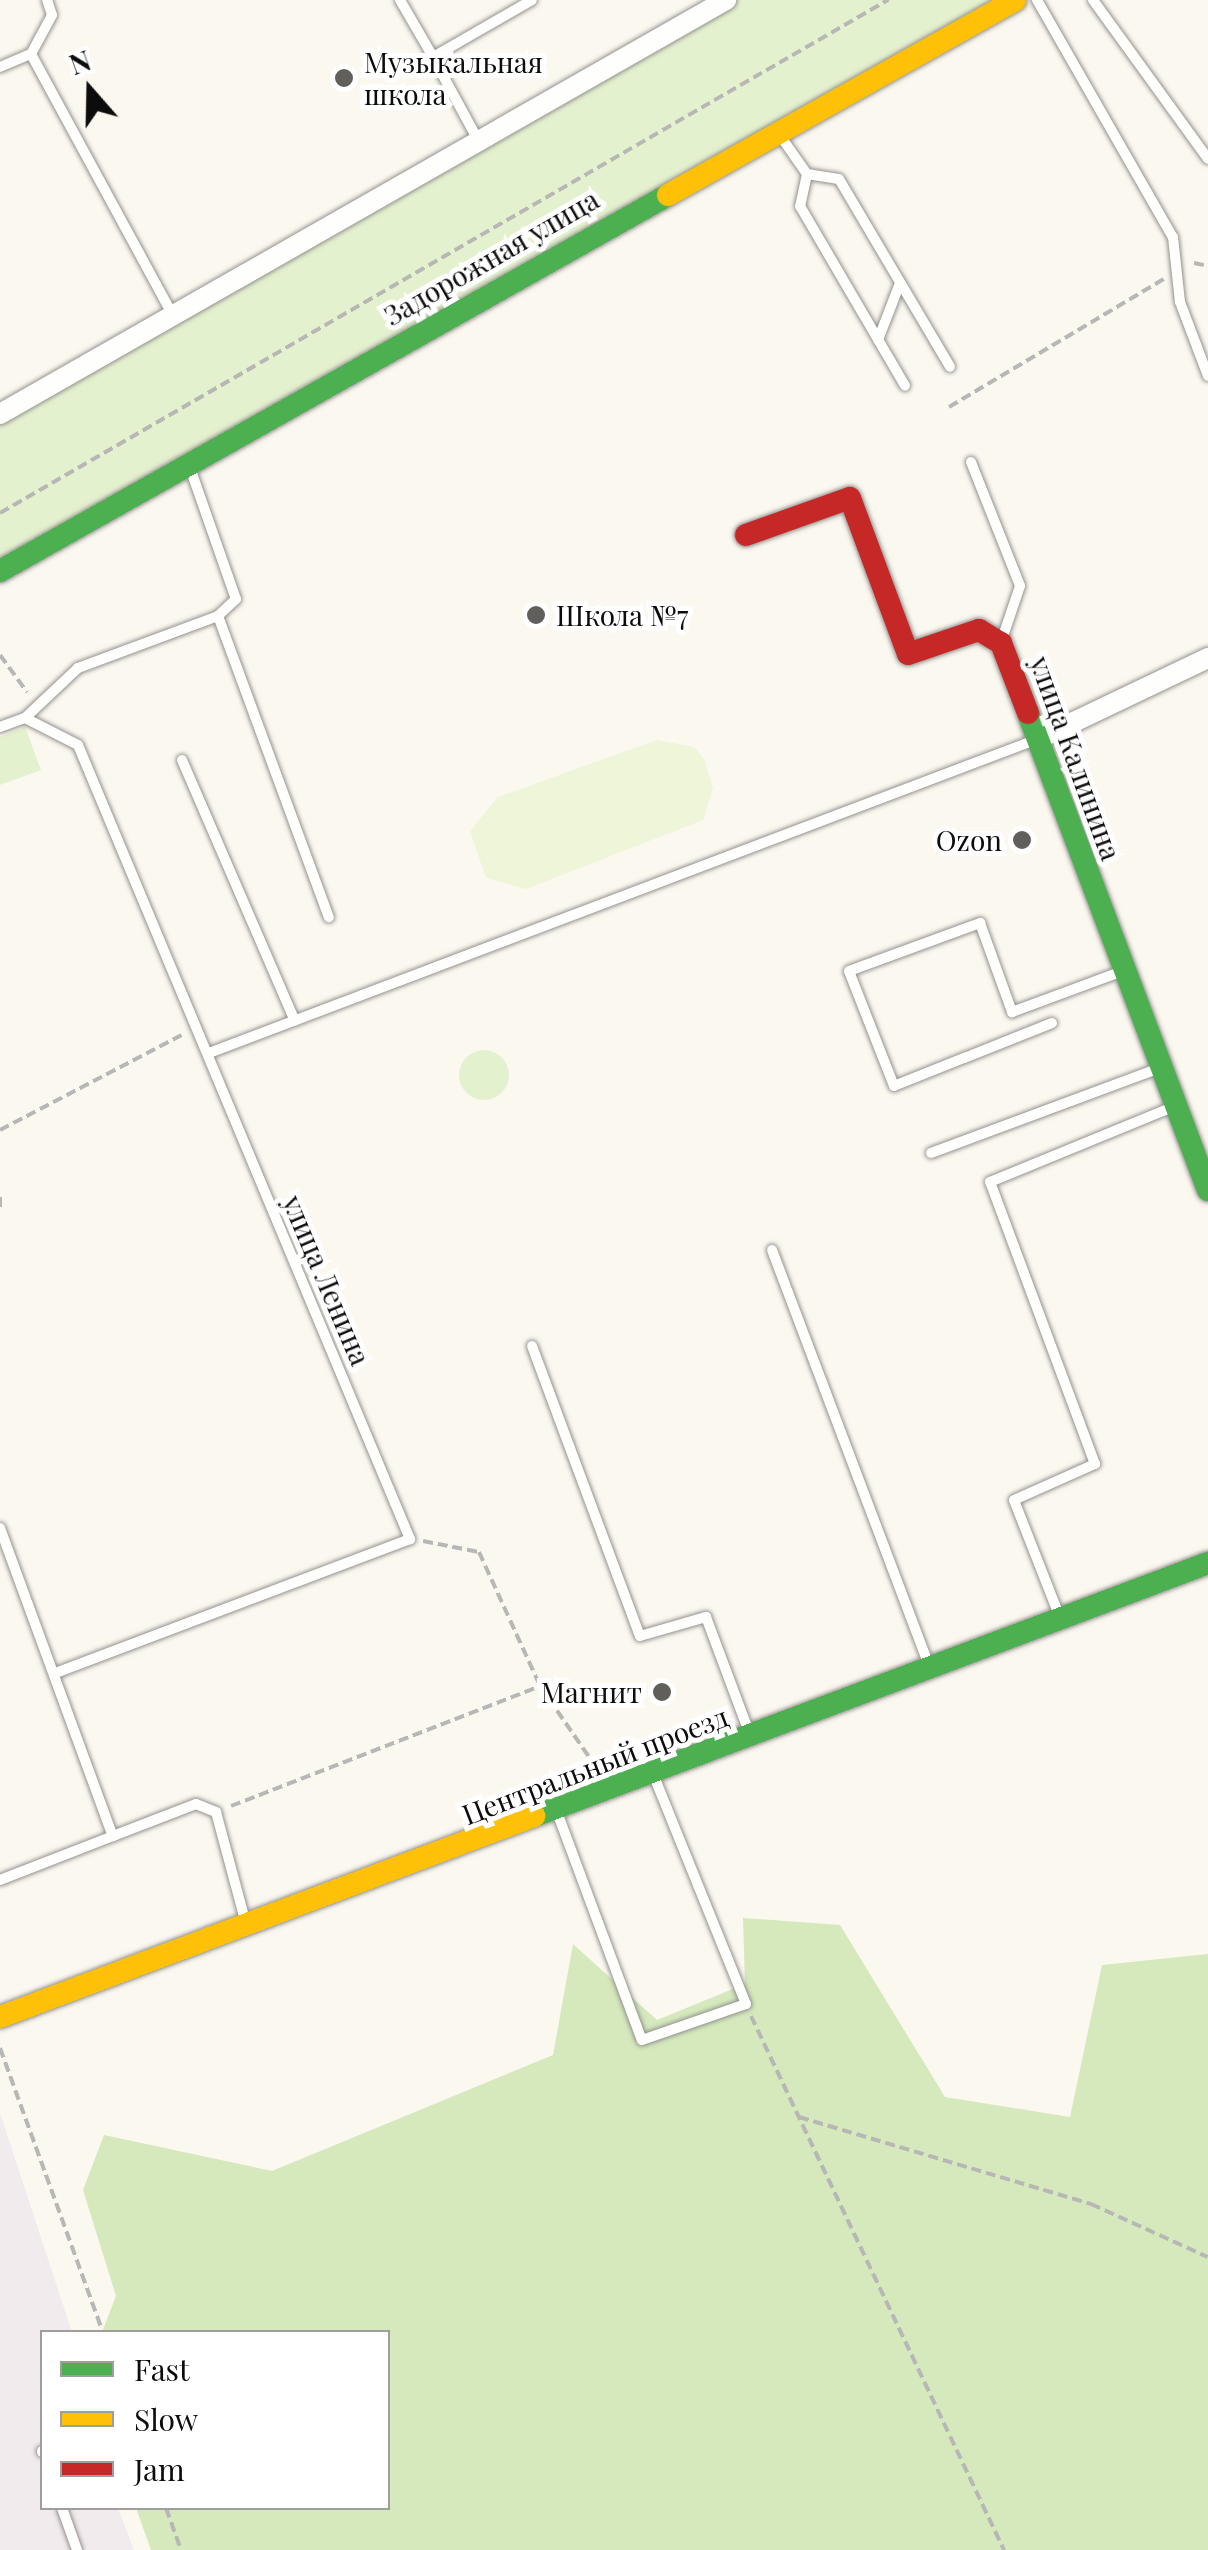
<!DOCTYPE html>
<html>
<head>
<meta charset="utf-8">
<style>
  body { margin:0 }
  #map { position:relative; width:1208px; height:2550px; overflow:hidden; background:#fbf8f0; font-family:"Playfair Display",serif }
  div>[style] { position:absolute }
  .industrial>* { inset:0; background:#f2ebee }
  .green>* { inset:0; background:#e4f1ce }
  .round { border-radius:50% }
  .forest>* { inset:0; background:#d5e9bc }
  .pitch>* { inset:0; background:#eef5d9 }
  .path>* { height:4px; margin-top:-2px; transform-origin:0; background:repeating-linear-gradient(90deg,#b7b7b5 0 10px,transparent 0 15px) }
  .roads { filter:drop-shadow(0 0 2px #94928f) drop-shadow(0 0 2px #94928f) }
  .lane>* { height:10px; margin:-5px; padding:0 5px; transform-origin:5px; border-radius:5px; background:#fefefd }
  .street>* { height:20px; margin:-10px; padding:0 10px; transform-origin:10px; border-radius:10px; background:#fefefd }
  .fast>* { height:22px; margin:-11px; padding:0 11px; transform-origin:11px; border-radius:11px; background:#4caf50 }
  .slow>* { height:22px; margin:-11px; padding:0 11px; transform-origin:11px; border-radius:11px; background:#ffc107 }
  .jam>* { height:22px; margin:-11px; padding:0 11px; transform-origin:11px; border-radius:11px; background:#c62828 }
  .dots>* { width:28px; height:28px; translate:-50% -50%; box-sizing:border-box; border:5px solid #fff; border-radius:50% }
  span { translate:-50% -50%; white-space:nowrap; text-align:center; line-height:1.15; -webkit-text-stroke:10px #fff; paint-order:stroke }
  .poi-label { font-size:28px; color:#0c0c0c }
  .left { translate:0 -50%; text-align:left }
  .right { translate:-100% -50%; text-align:right }
  .street-label { font-size:28px; color:#0c0c0c }
  .legend { position:absolute; left:40px; top:2330px; width:350px; height:180px; box-sizing:border-box; background:#fff; border:2px solid #9e9e9e; margin:0; padding:12px 18px; list-style:none; font-size:30px; color:#0c0c0c }
  .legend li { display:flex; align-items:center; gap:20px; height:50px }
  .legend b { width:50px; border:2px solid #9e9e9e }
  .north { position:absolute; left:40px; top:40px; width:100px; height:100px; -webkit-text-stroke:8px #fff; paint-order:stroke; rotate:340deg; font-size:28px; font-weight:700; line-height:40px; text-align:center; color:#0c0c0c }
  .north::after { content:''; display:block; margin:auto; width:35px; height:45px; background:#0c0c0c; clip-path:polygon(50% 0,100% 100%,50% 72%,0 100%) }
</style>
</head>
<body>
<div id="map">
  <div class="industrial">
    <div style="clip-path:polygon(0 2113px,72px 2332px,42px 2332px,42px 2508px,118px 2508px,134px 2550px,0 2550px)"></div>
  </div>
  <div class="green">
    <div style="clip-path:polygon(726px 0,1016px 0,0 571px,0 412px)"></div>
    <div style="clip-path:polygon(25px 727px,41px 770px,0 785px,0 737px)"></div>
    <div class="round" style="left:459px;top:1050px;width:50px;height:50px"></div>
  </div>
  <div class="forest">
    <div style="clip-path:polygon(743px 1918px,840px 1925px,945px 2097px,1070px 2117px,1102px 1965px,1208px 1954px,1208px 2550px,151px 2550px,136px 2508px,388px 2508px,388px 2332px,102px 2332px,116px 2296px,83px 2190px,104px 2135px,272px 2171px,553px 2055px,573px 1944px,657px 2020px,745px 1984px)"></div>
  </div>
  <div class="pitch">
    <div style="clip-path:polygon(657px 740px,694px 747px,704px 759px,713px 788px,703px 820px,526px 889px,486px 878px,470px 831px,498px 797px)"></div>
  </div>
  <div class="path">
    <div style="left:1194px;top:263px;width:14px;rotate:12deg"></div>
    <div style="left:949px;top:407px;width:250px;rotate:-30.8deg"></div>
    <div style="left:0;top:513px;width:1026px;rotate:-30.02deg"></div>
    <div style="left:0;top:655px;width:46px;rotate:53.9deg"></div>
    <div style="left:0;top:1130px;width:205px;rotate:-27.6deg"></div>
    <div style="left:0;top:1197px;width:11px;rotate:90deg"></div>
    <div style="left:423px;top:1541px;width:57px;rotate:11.1deg"></div>
    <div style="left:479px;top:1552px;width:147px;rotate:65.5deg"></div>
    <div style="left:231px;top:1806px;width:331px;rotate:-21.2deg"></div>
    <div style="left:540px;top:1686px;width:98px;rotate:55.3deg"></div>
    <div style="left:751px;top:2016px;width:591px;rotate:64.65deg"></div>
    <div style="left:0;top:2048px;width:302px;rotate:70.1deg"></div>
    <div style="left:799px;top:2117px;width:305px;rotate:16.6deg"></div>
    <div style="left:1091px;top:2204px;width:128px;rotate:24.4deg"></div>
    <div style="left:166px;top:2508px;width:45px;rotate:70.3deg"></div>
  </div>
  <div class="roads">
    <div class="lane">
      <div style="left:400px;top:0;width:66px;rotate:59.9deg"></div>
      <div style="left:1037px;top:0;width:273px;rotate:60.2deg"></div>
      <div style="left:1173px;top:237px;width:65px;rotate:83.9deg"></div>
      <div style="left:1180px;top:302px;width:79px;rotate:69.3deg"></div>
      <div style="left:1093px;top:0;width:196px;rotate:54.1deg"></div>
      <div style="left:31px;top:54px;width:44px;rotate:-61.7deg"></div>
      <div style="left:52px;top:15px;width:16px;rotate:-108deg"></div>
      <div style="left:0;top:67px;width:34px;rotate:-23deg"></div>
      <div style="left:31px;top:54px;width:297px;rotate:61.5deg"></div>
      <div style="left:779px;top:134px;width:49px;rotate:55deg"></div>
      <div style="left:807px;top:174px;width:32px;rotate:9deg"></div>
      <div style="left:839px;top:179px;width:218px;rotate:59.4deg"></div>
      <div style="left:478px;top:140px;width:94px;rotate:-118.5deg"></div>
      <div style="left:433px;top:57px;width:114px;rotate:-29.9deg"></div>
      <div style="left:807px;top:174px;width:33px;rotate:102deg"></div>
      <div style="left:800px;top:206px;width:208px;rotate:59.7deg"></div>
      <div style="left:878px;top:340px;width:61px;rotate:-68.9deg"></div>
      <div style="left:971px;top:462px;width:133px;rotate:68.4deg"></div>
      <div style="left:1020px;top:586px;width:59px;rotate:108.7deg"></div>
      <div style="left:189px;top:465px;width:142px;rotate:70.7deg"></div>
      <div style="left:236px;top:599px;width:25px;rotate:137deg"></div>
      <div style="left:218px;top:616px;width:321px;rotate:69.8deg"></div>
      <div style="left:25px;top:718px;width:59px;rotate:27deg"></div>
      <div style="left:78px;top:745px;width:861px;rotate:67.31deg"></div>
      <div style="left:410px;top:1539px;width:379px;rotate:159.3deg"></div>
      <div style="left:0;top:727px;width:27px;rotate:-20deg"></div>
      <div style="left:25px;top:718px;width:73px;rotate:-43.3deg"></div>
      <div style="left:78px;top:668px;width:149px;rotate:-20.4deg"></div>
      <div style="left:182px;top:760px;width:284px;rotate:66.6deg"></div>
      <div style="left:1052px;top:1023px;width:170px;rotate:158.3deg"></div>
      <div style="left:894px;top:1086px;width:123px;rotate:-111.4deg"></div>
      <div style="left:849px;top:971px;width:140px;rotate:-20.1deg"></div>
      <div style="left:980px;top:923px;width:95px;rotate:70.2deg"></div>
      <div style="left:1012px;top:1012px;width:118px;rotate:-20.3deg"></div>
      <div style="left:209px;top:1053px;width:883px;rotate:-20.75deg"></div>
      <div style="left:931px;top:1153px;width:244px;rotate:-20.4deg"></div>
      <div style="left:772px;top:1250px;width:444px;rotate:69.3deg"></div>
      <div style="left:532px;top:1346px;width:309px;rotate:69.6deg"></div>
      <div style="left:640px;top:1636px;width:69px;rotate:-16.1deg"></div>
      <div style="left:706px;top:1617px;width:123px;rotate:69.5deg"></div>
      <div style="left:0;top:1528px;width:328px;rotate:69.9deg"></div>
      <div style="left:113px;top:1836px;width:89px;rotate:-21.1deg"></div>
      <div style="left:196px;top:1804px;width:22px;rotate:22deg"></div>
      <div style="left:216px;top:1812px;width:116px;rotate:75deg"></div>
      <div style="left:1059px;top:1615px;width:123px;rotate:-111.4deg"></div>
      <div style="left:1014px;top:1500px;width:89px;rotate:-24deg"></div>
      <div style="left:1095px;top:1464px;width:301px;rotate:-110.4deg"></div>
      <div style="left:990px;top:1182px;width:200px;rotate:-22.3deg"></div>
      <div style="left:557px;top:1812px;width:243px;rotate:69.6deg"></div>
      <div style="left:642px;top:2040px;width:110px;rotate:-19.1deg"></div>
      <div style="left:746px;top:2004px;width:246px;rotate:-112deg"></div>
      <div style="left:0;top:1880px;width:121px;rotate:-21.3deg"></div>
      <div style="left:42px;top:2451px;width:1px;rotate:90deg"></div>
      <div style="left:62px;top:2508px;width:45px;rotate:70.3deg"></div>
    </div>
    <div class="street">
      <div style="left:0;top:414px;width:836px;rotate:-29.69deg"></div>
      <div style="left:1036px;top:740px;width:191px;rotate:-25.5deg"></div>
    </div>
    <div class="fast">
      <div style="left:0;top:571px;width:767px;rotate:-29.37deg"></div>
      <div style="left:1028px;top:713px;width:510px;rotate:69.33deg"></div>
      <div style="left:534px;top:1816px;width:720px;rotate:-20.57deg"></div>
    </div>
    <div class="slow">
      <div style="left:668px;top:195px;width:398px;rotate:-29.3deg"></div>
      <div style="left:0;top:2017px;width:571px;rotate:-20.63deg"></div>
    </div>
    <div class="jam">
      <div style="left:746px;top:535px;width:110px;rotate:-19.6deg"></div>
      <div style="left:850px;top:498px;width:166px;rotate:69.6deg"></div>
      <div style="left:908px;top:654px;width:75px;rotate:-18.7deg"></div>
      <div style="left:979px;top:630px;width:26px;rotate:31deg"></div>
      <div style="left:1001px;top:643px;width:75px;rotate:68.9deg"></div>
    </div>
  </div>
  <div class="dots">
    <div style="left:344px;top:78px;background:#605f5c"></div>
    <div style="left:536px;top:615px;background:#605f5c"></div>
    <div style="left:1022px;top:840px;background:#605f5c"></div>
    <div style="left:662px;top:1692px;background:#605f5c"></div>
  </div>
  <div class="poi-label">
    <span class="left" style="left:364px;top:78px">Музыкальная<br>школа</span>
    <span class="left" style="left:556px;top:615px">Школа №7</span>
    <span class="right" style="left:1002px;top:840px">Ozon</span>
    <span class="right" style="left:642px;top:1692px">Магнит</span>
  </div>
  <div class="street-label">
    <span style="left:491px;top:257px;rotate:-30deg">Задорожная улица</span>
    <span style="left:1076px;top:758px;rotate:70deg">улица Калинина</span>
    <span style="left:327px;top:1280px;rotate:67deg">улица Ленина</span>
    <span style="left:595px;top:1765px;rotate:-21deg">Центральный проезд</span>
  </div>
  <ul class="legend">
  <li><b style="height:12px;background:#4caf50"></b>Fast</li>
  <li><b style="height:12px;background:#ffc107"></b>Slow</li>
  <li><b style="height:12px;background:#c62828"></b>Jam</li>
  </ul>
  <div class="north">N</div>
</div>
</body>
</html>
